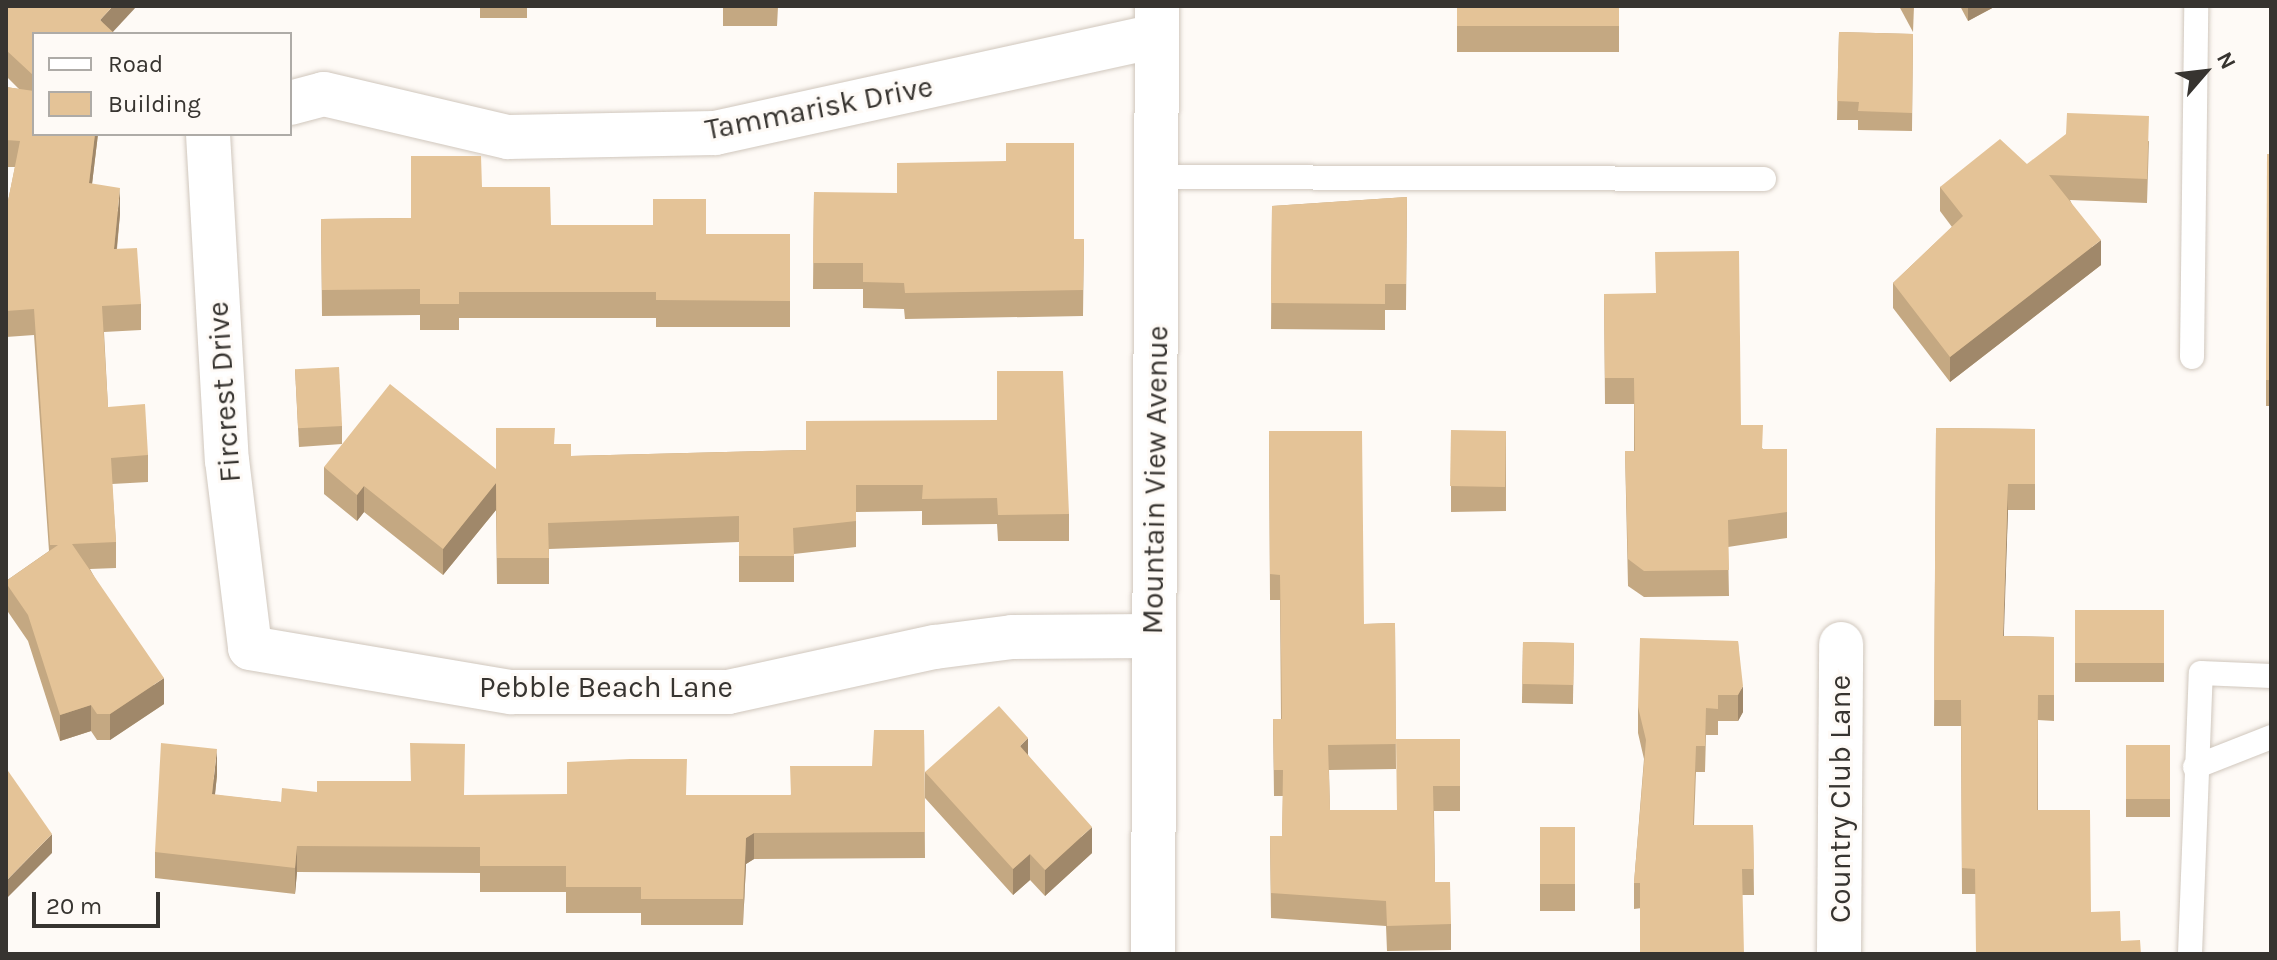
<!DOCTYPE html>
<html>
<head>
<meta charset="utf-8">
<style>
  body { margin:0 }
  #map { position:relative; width:2277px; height:960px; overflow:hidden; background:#fefaf6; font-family:Karla,sans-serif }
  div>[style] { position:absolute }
  .roads { filter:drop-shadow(0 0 2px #d0c7bd) drop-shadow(0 0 2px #d0c7bd) }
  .lane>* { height:24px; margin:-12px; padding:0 12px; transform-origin:12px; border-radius:12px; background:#fff }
  .street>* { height:44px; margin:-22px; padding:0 22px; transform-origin:22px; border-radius:22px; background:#fff }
  .secondary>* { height:44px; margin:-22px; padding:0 22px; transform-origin:22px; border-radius:22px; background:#fff }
  .wall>* { inset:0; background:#c4a882; transform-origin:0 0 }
  .shaded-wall>* { inset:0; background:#a0886a }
  .building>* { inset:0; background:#e4c397; transform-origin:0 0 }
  span { translate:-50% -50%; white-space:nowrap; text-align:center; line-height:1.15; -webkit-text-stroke:6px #fefaf6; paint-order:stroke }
  .street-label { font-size:30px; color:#373430 }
  .frame { position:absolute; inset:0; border:8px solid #373430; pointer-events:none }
  .legend { position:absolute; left:32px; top:32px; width:260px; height:104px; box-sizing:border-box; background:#fefaf6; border:2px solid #aeaba7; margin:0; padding:10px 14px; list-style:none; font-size:24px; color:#373430 }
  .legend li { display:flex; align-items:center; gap:16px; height:40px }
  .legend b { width:40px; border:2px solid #aeaba7 }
  .north { position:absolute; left:2165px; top:32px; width:80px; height:80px; -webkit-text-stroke:6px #fefaf6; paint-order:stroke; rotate:62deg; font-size:22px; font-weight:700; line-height:32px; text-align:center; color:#373430 }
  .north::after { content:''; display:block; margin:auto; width:28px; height:36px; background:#373430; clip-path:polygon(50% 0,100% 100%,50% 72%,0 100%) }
  .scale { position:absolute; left:32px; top:892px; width:128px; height:36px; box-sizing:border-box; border:4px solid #373430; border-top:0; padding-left:10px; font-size:24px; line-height:28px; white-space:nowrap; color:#373430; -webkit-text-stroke:6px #fefaf6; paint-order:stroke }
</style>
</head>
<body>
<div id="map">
  <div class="roads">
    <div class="lane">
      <div style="left:1159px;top:177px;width:605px;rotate:0.19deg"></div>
      <div style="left:2192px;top:357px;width:351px;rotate:-89.3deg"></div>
      <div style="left:2195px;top:767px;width:82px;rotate:-21.5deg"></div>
      <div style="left:2190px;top:954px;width:281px;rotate:-87.8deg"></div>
      <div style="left:2201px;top:673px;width:70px;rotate:2.5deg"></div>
    </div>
    <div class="street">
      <div style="left:290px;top:103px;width:35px;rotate:-15deg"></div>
      <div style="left:324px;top:94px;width:189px;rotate:13.2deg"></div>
      <div style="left:508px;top:137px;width:207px;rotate:-1.1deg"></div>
      <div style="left:715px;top:133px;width:452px;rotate:-12.4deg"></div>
      <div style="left:208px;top:134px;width:327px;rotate:86.7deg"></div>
      <div style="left:227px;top:460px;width:189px;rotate:83deg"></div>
      <div style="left:250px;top:648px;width:265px;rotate:9.6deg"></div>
      <div style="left:511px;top:692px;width:217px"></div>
      <div style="left:728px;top:692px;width:212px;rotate:-12.3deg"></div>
      <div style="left:935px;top:647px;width:78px;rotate:-7.4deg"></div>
      <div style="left:1012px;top:637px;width:140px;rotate:-0.4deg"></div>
      <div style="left:1839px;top:954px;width:310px;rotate:-89.6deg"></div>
    </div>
    <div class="secondary">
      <div style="left:1153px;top:954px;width:948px;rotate:-89.76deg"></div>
    </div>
  </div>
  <div class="wall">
    <div style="clip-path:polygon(6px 6px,34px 34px,34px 134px,98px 134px,92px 184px,120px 214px,117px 249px,141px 304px,141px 330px,104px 332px,108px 407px,148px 455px,148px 482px,112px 484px,116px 542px,116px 568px,90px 569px,164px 704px,110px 740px,97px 740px,91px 731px,60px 741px,28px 641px,6px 609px,6px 581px,49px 551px,34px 335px,6px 337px,6px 211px,15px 167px,6px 167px,6px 87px,19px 89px,6px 76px)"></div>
    <div style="left:480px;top:6px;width:47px;height:12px"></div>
    <div style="clip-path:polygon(723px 6px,827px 6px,778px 7px,777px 26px,723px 26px)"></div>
    <div style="left:1457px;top:6px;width:162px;height:46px"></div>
    <div style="clip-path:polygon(1899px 6px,1914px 6px,1913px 32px)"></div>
    <div style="clip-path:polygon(1960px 6px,1996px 6px,1968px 21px)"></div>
    <div style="clip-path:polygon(1839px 32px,1913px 34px,1912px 131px,1858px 130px,1858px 120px,1837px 120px)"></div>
    <div style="clip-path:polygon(2149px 141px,2147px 203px,2070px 200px,2101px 265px,1950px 382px,1893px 308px,1893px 283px,1952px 227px,1940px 211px,1940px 187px,2027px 164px)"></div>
    <div style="clip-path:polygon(2271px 154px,2271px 406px,2266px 406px,2266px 380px)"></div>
    <div style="clip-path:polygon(482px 187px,551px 225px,706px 234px,790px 301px,790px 327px,656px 327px,656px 318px,459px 318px,459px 330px,420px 330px,420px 315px,322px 316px,321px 219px,411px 218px)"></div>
    <div style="clip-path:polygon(814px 192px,1074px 239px,1084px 239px,1083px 316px,905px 319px,904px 309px,863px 308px,863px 289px,813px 289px)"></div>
    <div style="clip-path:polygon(1407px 197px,1406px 310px,1385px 310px,1385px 330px,1271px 329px,1272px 206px)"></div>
    <div style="clip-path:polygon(1604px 294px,1741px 425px,1763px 449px,1787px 449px,1787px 538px,1728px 547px,1729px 596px,1644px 597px,1628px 586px,1625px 451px,1634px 451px,1634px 404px,1605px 404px)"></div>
    <div style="clip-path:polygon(295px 369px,342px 426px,342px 444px,299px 447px)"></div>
    <div style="clip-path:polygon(1936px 428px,2035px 429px,2035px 510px,2008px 510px,2003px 636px,2054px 637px,2054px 721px,2038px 720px,2038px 810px,2091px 912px,2121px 941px,1975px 894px,1962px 894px,1961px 726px,1934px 726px)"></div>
    <div style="clip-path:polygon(1269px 431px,1364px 624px,1395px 623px,1396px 769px,1329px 770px,1330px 810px,1397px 810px,1460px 739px,1460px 811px,1434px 811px,1435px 882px,1451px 924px,1451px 950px,1387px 951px,1386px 926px,1271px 918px,1270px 836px,1282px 836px,1283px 796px,1274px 796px,1273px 719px,1281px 719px,1280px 600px,1270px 600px)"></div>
    <div style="clip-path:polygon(1506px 431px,1506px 511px,1451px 512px,1451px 486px)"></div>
    <div style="clip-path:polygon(555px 444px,571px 456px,806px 450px,1069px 514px,1069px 541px,998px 541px,997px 524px,922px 525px,922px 511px,856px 512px,856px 547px,794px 554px,794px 582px,739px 582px,739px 542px,549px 549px,549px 584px,497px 584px,496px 510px,443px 575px,364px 512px,357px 521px,324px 494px,324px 467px,496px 469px)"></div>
    <div style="left:2075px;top:610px;width:89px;height:72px"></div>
    <div style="clip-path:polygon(1738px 641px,1743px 712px,1738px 721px,1718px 721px,1718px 735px,1706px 735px,1705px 772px,1696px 772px,1694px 825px,1753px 825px,1754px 895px,1743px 895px,1634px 909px,1634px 883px,1644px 759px,1638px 733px,1638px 707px)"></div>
    <div style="left:1523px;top:642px;width:51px;height:61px;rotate:1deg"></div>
    <div style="clip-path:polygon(924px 730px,925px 858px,754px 859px,746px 864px,743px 925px,641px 925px,641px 913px,566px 913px,566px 892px,480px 892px,480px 873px,297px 872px,295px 894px,155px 878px,155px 852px,217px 775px,215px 795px,281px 802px,317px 792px,465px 795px,790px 795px,872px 766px)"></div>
    <div style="left:2126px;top:745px;width:44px;height:72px"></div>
    <div style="clip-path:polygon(1028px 755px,1092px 853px,1045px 896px,1030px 880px,1013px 895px,925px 798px,925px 772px)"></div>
    <div style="left:1540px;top:827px;width:35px;height:84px"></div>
  </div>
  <div class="shaded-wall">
    <div style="clip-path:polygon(113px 6px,137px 6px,111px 34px,100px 20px)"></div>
    <div style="clip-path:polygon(1968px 6px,1996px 6px,1968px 21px)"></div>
    <div style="clip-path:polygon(95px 134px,98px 134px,89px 209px,89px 183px)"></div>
    <div style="clip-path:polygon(120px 188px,120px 214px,114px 275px,114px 249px)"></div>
    <div style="clip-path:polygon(2101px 240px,2101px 265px,1950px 382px,1950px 357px)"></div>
    <div style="clip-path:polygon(496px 483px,496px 510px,443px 575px,443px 549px)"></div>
    <div style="clip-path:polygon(2008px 484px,2008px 510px,2003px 662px,2003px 636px)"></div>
    <div style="clip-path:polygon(364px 486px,364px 512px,357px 521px,357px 495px)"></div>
    <div style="clip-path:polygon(164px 678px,164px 704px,110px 740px,110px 714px)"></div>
    <div style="clip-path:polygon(1743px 686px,1743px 712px,1738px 721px,1738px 695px)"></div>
    <div style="clip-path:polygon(91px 705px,91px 731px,60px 741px,60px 715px)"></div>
    <div style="clip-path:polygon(1028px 738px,1028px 764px,1020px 746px)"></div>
    <div style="clip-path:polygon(217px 749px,217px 775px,212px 821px,212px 794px)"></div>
    <div style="clip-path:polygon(1092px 827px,1092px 853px,1045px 896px,1045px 870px)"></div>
    <div style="clip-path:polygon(754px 833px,754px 859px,746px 864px,743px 925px,746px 838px)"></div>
    <div style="clip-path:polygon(52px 834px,52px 853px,6px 899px,6px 881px)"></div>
    <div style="clip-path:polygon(297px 846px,297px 872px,295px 894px,295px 868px)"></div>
    <div style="clip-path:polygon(1030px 854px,1030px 880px,1013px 895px,1013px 869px)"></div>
  </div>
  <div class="building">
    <div style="clip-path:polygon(6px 6px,113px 6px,100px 20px,115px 34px,34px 34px,34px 76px,6px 50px)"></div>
    <div style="left:1457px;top:6px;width:162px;height:20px"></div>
    <div style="clip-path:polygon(1839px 32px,1913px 34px,1912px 113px,1858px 111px,1859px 102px,1837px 101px)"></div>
    <div style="clip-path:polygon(6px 87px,34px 91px,34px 134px,95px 134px,89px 183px,120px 188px,114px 249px,137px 248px,141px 304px,102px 306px,108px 407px,145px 404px,148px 455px,111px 458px,116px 542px,72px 544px,164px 678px,110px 714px,97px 714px,91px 705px,60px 715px,28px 615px,6px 583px,6px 581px,58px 545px,50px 545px,34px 309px,6px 311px,6px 211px,20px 141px,6px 140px)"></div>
    <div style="clip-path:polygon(2067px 113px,2149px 116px,2147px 179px,2049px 175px,2101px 240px,1950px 357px,1893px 283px,1963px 216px,1940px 187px,2000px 139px,2027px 164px,2066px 134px)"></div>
    <div style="clip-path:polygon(1006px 143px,1074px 143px,1074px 239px,1084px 239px,1083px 290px,905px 293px,904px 283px,863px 282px,863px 263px,813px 263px,814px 192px,897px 193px,897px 163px,1006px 161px)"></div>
    <div style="clip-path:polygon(2267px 154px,2271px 154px,2271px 380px,2266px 380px)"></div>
    <div style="clip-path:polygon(411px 156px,481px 156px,482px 187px,550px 187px,551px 225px,653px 225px,653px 199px,706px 199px,706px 234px,790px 234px,790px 301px,656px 300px,656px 292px,459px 292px,459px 304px,420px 304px,420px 289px,322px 290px,321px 219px,411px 218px)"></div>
    <div style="clip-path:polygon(1407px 197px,1406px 284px,1385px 284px,1385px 304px,1271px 303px,1272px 206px)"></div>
    <div style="clip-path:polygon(1739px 251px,1741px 425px,1763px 425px,1762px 449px,1787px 449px,1787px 512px,1728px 520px,1729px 570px,1644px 571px,1628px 559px,1625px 451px,1635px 451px,1634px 378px,1605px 378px,1604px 294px,1656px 293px,1655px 252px)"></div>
    <div style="left:339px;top:367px;width:59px;height:44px;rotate:87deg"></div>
    <div style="clip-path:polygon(997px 371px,1063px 371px,1069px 514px,998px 515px,997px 498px,922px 499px,923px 485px,856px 485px,856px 521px,793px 528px,794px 556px,739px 556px,739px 516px,548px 523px,549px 558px,497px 558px,496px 483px,443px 549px,364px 486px,357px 495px,324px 467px,390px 384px,496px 469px,496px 428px,555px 428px,554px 444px,571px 444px,571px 456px,806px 450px,806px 421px,997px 420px)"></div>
    <div style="clip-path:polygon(1936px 428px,2035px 429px,2035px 484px,2008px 484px,2003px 636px,2054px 637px,2054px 695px,2038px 695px,2037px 810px,2090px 810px,2091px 912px,2120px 911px,2121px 941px,2140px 940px,2141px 954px,1976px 954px,1975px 869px,1962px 868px,1961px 700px,1934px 700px)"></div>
    <div style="left:1451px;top:430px;width:55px;height:56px;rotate:1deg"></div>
    <div style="clip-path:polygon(1269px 431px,1362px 431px,1364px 624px,1395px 623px,1396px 744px,1328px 745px,1330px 810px,1397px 810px,1396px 739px,1460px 739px,1460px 786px,1433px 786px,1435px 882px,1450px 882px,1451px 924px,1387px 926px,1386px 901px,1271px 893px,1270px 836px,1282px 836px,1283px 770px,1274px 770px,1273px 719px,1282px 719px,1280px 575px,1270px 574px)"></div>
    <div style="left:2075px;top:610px;width:89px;height:53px"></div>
    <div style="clip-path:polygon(1640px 638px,1738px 641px,1743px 686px,1738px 695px,1718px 695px,1718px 709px,1706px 708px,1705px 746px,1696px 746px,1693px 825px,1753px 825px,1754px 869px,1742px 869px,1744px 954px,1640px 954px,1640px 883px,1634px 883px,1646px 740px,1638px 707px)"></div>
    <div style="left:1523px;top:642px;width:51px;height:42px;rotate:1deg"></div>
    <div style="clip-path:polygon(999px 706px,1028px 738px,1020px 746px,1092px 827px,1045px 870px,1030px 854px,1013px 869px,925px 772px)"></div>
    <div style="clip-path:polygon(874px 730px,924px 730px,925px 832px,754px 833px,746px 838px,743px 899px,641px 899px,641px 887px,566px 887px,566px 866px,480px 866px,480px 847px,297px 846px,295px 868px,155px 852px,161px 743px,217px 749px,212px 794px,281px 802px,282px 788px,317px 792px,317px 781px,411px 781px,410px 743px,465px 744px,464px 795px,567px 794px,567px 762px,630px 759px,687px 759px,686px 795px,791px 795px,790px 766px,872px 766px)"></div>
    <div style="left:2126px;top:745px;width:44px;height:54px"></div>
    <div style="clip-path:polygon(6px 768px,52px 834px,6px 881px)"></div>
    <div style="left:1540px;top:827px;width:35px;height:57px"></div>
  </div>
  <div class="street-label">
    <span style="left:819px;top:108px;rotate:-11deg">Tammarisk Drive</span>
    <span style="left:224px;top:392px;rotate:-94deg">Fircrest Drive</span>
    <span style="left:1155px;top:480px;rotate:-89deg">Mountain View Avenue</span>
    <span style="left:606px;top:687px">Pebble Beach Lane</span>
    <span style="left:1840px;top:799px;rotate:-90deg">Country Club Lane</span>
  </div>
  <div class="frame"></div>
  <ul class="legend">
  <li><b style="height:10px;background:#fff"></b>Road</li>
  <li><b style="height:22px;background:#e4c397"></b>Building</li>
  </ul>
  <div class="north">N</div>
  <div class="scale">20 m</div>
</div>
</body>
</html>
